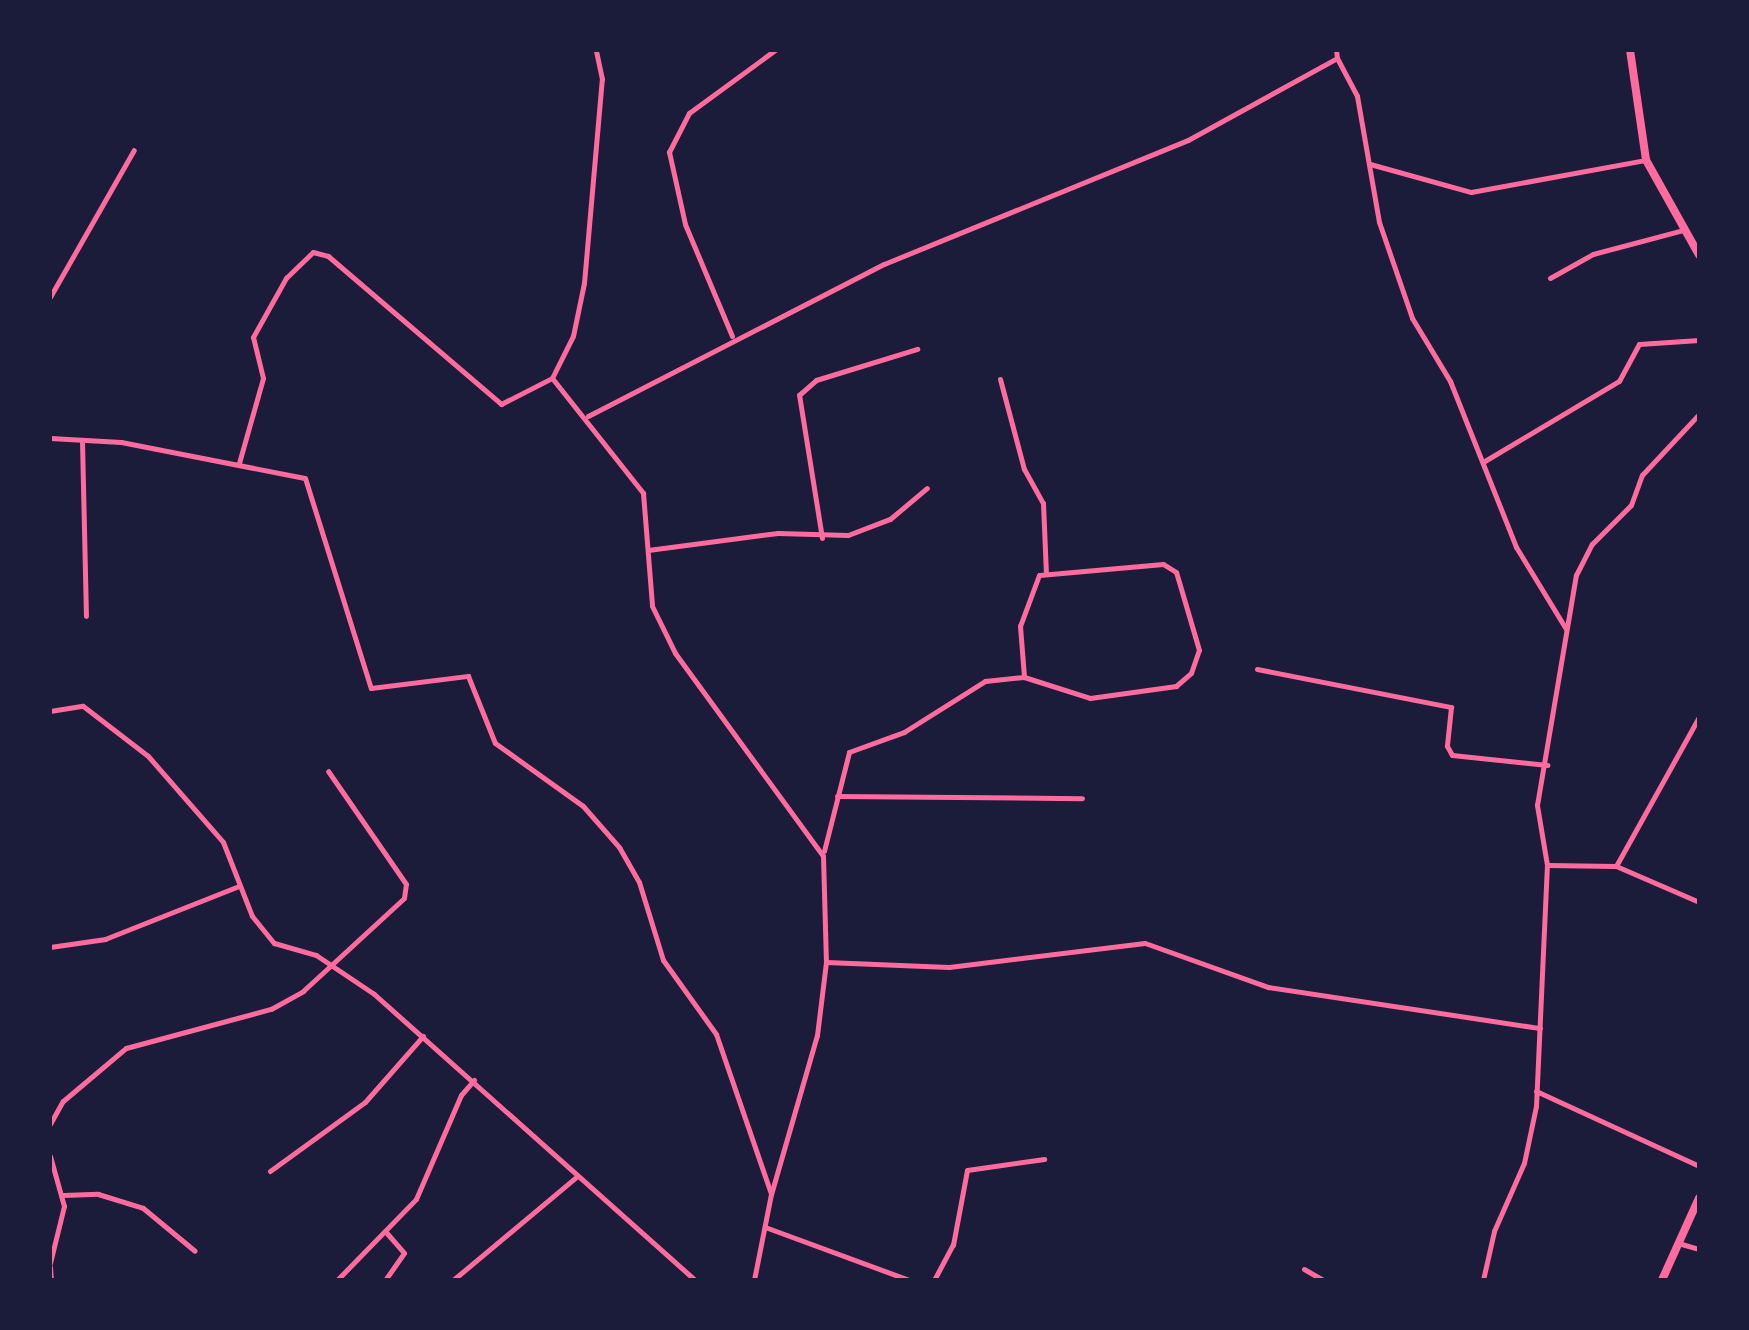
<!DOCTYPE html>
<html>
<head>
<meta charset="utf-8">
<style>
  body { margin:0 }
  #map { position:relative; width:1749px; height:1330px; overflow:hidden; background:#1b1b3a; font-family:"IBM Plex Sans",sans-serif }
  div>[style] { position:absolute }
  .minor>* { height:5px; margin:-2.5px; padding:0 2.5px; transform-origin:2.5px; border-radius:2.5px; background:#ff6b9d }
  .tertiary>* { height:8px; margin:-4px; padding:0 4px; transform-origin:4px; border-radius:4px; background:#ff6b9d }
  .secondary>* { height:8px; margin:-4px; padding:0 4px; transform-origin:4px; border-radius:4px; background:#ff6b9d }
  span { translate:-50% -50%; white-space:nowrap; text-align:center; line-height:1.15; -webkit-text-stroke:8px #1b1b3a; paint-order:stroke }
  .frame { position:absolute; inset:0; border:52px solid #1b1b3a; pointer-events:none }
</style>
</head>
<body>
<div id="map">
  <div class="minor">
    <div style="left:1337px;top:58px;width:43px;rotate:62.2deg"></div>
    <div style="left:1357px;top:96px;width:128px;rotate:80.1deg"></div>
    <div style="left:1379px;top:222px;width:102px;rotate:71deg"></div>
    <div style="left:1412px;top:318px;width:74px;rotate:58.9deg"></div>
    <div style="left:1450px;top:381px;width:179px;rotate:68.3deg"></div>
    <div style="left:1516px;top:547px;width:96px;rotate:58.6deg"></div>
    <div style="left:1370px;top:164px;width:105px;rotate:15.5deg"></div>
    <div style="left:1471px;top:192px;width:178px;rotate:-10.4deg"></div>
    <div style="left:1550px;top:278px;width:49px;rotate:-29.2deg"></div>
    <div style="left:1593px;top:254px;width:93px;rotate:-14.9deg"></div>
    <div style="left:50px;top:297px;width:169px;rotate:-60.3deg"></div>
    <div style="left:732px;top:336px;width:121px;rotate:-112.8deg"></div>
    <div style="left:685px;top:224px;width:74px;rotate:-102.5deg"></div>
    <div style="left:669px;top:152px;width:44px;rotate:-62.9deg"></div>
    <div style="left:689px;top:113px;width:107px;rotate:-36.2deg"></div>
    <div style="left:552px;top:378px;width:147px;rotate:51.6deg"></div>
    <div style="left:643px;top:493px;width:113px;rotate:85.4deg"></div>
    <div style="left:652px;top:606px;width:52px;rotate:63.9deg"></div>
    <div style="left:675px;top:653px;width:251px;rotate:53.9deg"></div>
    <div style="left:823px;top:856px;width:106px;rotate:88.4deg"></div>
    <div style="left:826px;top:962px;width:74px;rotate:97deg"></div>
    <div style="left:817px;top:1035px;width:166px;rotate:106.1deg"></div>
    <div style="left:771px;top:1194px;width:88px;rotate:101.2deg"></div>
    <div style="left:1000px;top:379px;width:93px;rotate:75.1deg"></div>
    <div style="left:1024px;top:469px;width:39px;rotate:61deg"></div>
    <div style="left:1043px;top:503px;width:71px;rotate:87.6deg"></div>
    <div style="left:588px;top:416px;width:333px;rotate:-27.2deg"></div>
    <div style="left:884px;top:264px;width:328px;rotate:-22.2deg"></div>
    <div style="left:1188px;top:140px;width:170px;rotate:-28.8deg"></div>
    <div style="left:1337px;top:58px;width:8px;rotate:-97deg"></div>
    <div style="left:50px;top:438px;width:71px;rotate:3.2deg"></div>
    <div style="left:121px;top:442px;width:187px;rotate:11.1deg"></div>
    <div style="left:305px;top:478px;width:220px;rotate:72.6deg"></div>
    <div style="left:371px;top:688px;width:98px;rotate:-7.1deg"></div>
    <div style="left:468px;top:676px;width:72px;rotate:68.1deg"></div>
    <div style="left:495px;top:743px;width:108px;rotate:35.6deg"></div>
    <div style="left:583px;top:806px;width:55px;rotate:48.7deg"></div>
    <div style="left:619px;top:847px;width:40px;rotate:60.3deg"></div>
    <div style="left:639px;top:882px;width:82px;rotate:72.9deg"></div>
    <div style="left:663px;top:960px;width:91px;rotate:54.4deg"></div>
    <div style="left:716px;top:1034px;width:169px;rotate:71deg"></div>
    <div style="left:82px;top:441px;width:175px;rotate:88.7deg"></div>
    <div style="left:1483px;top:462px;width:158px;rotate:-30.8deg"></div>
    <div style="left:1619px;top:381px;width:42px;rotate:-61.6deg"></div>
    <div style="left:1639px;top:344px;width:60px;rotate:-3.8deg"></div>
    <div style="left:239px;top:463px;width:88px;rotate:-74.2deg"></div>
    <div style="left:263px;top:378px;width:42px;rotate:-103.7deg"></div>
    <div style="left:253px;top:337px;width:68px;rotate:-60.8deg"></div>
    <div style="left:286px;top:278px;width:37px;rotate:-44deg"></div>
    <div style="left:313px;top:252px;width:16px;rotate:15deg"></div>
    <div style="left:328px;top:256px;width:228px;rotate:40.5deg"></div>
    <div style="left:501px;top:404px;width:57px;rotate:-27deg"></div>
    <div style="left:552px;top:378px;width:47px;rotate:-63.4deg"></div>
    <div style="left:573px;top:336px;width:54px;rotate:-78.3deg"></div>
    <div style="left:584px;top:283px;width:205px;rotate:-85deg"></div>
    <div style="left:602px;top:79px;width:30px;rotate:-102deg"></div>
    <div style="left:822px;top:538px;width:145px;rotate:-99.1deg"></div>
    <div style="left:799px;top:395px;width:23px;rotate:-41deg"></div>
    <div style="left:816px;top:380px;width:106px;rotate:-17.1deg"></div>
    <div style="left:648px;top:550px;width:131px;rotate:-7.5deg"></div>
    <div style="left:778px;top:533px;width:70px;rotate:1.6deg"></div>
    <div style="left:848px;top:535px;width:45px;rotate:-20.9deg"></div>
    <div style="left:890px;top:519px;width:48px;rotate:-40deg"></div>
    <div style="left:1257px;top:669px;width:198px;rotate:11.1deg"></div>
    <div style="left:1451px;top:707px;width:39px;rotate:96deg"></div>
    <div style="left:1447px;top:746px;width:10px;rotate:61deg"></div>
    <div style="left:1452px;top:755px;width:96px;rotate:6deg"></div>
    <div style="left:50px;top:711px;width:33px;rotate:-9deg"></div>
    <div style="left:83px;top:706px;width:82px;rotate:37.6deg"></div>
    <div style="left:148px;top:756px;width:114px;rotate:48.9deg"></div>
    <div style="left:223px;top:842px;width:79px;rotate:68.6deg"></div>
    <div style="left:252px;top:916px;width:35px;rotate:51deg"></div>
    <div style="left:274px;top:943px;width:44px;rotate:15.9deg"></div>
    <div style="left:316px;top:955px;width:70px;rotate:33.9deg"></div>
    <div style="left:374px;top:994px;width:430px;rotate:41.7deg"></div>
    <div style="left:837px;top:796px;width:245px;rotate:0.5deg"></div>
    <div style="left:824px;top:851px;width:102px;rotate:-75.8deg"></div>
    <div style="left:849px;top:752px;width:59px;rotate:-20deg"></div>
    <div style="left:904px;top:732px;width:96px;rotate:-32.2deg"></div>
    <div style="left:985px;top:681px;width:39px;rotate:-6deg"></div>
    <div style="left:1024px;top:677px;width:69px;rotate:17.7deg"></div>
    <div style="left:1090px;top:698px;width:87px;rotate:-7.9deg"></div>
    <div style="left:1176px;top:686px;width:20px;rotate:-41deg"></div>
    <div style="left:1191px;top:673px;width:24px;rotate:-71deg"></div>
    <div style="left:1199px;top:650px;width:81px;rotate:-106.4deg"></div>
    <div style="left:1176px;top:572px;width:15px;rotate:-148deg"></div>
    <div style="left:1163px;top:564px;width:124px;rotate:174.9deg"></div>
    <div style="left:1039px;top:575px;width:54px;rotate:110.4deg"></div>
    <div style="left:1020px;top:626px;width:51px;rotate:85.5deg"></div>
    <div style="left:1547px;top:865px;width:69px;rotate:0.8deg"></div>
    <div style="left:1616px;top:866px;width:90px;rotate:23.4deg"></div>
    <div style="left:1616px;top:866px;width:171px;rotate:-60.9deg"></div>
    <div style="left:50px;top:947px;width:56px;rotate:-8.3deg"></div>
    <div style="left:105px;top:939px;width:144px;rotate:-21.6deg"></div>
    <div style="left:826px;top:962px;width:123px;rotate:2.3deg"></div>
    <div style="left:949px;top:967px;width:197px;rotate:-7deg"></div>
    <div style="left:1145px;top:943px;width:131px;rotate:19.7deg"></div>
    <div style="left:1268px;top:987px;width:275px;rotate:8.6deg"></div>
    <div style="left:1536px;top:1091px;width:179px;rotate:24.7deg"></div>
    <div style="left:50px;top:1124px;width:26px;rotate:-61deg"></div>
    <div style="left:63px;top:1101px;width:82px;rotate:-40.1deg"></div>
    <div style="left:126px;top:1048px;width:150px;rotate:-15.1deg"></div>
    <div style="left:271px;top:1009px;width:37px;rotate:-29deg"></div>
    <div style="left:303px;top:991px;width:137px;rotate:-42.6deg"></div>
    <div style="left:404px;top:898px;width:14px;rotate:-82deg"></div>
    <div style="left:406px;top:884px;width:137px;rotate:-124.6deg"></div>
    <div style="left:50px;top:1156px;width:52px;rotate:74.4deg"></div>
    <div style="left:64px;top:1206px;width:59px;rotate:103.8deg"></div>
    <div style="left:270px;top:1171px;width:117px;rotate:-36deg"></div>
    <div style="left:365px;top:1102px;width:88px;rotate:-48.7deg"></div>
    <div style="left:63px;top:1195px;width:35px;rotate:-2deg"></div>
    <div style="left:98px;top:1194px;width:47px;rotate:17.3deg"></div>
    <div style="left:143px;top:1208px;width:67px;rotate:39.6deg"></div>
    <div style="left:765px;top:1227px;width:153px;rotate:20.2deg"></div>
    <div style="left:385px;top:1231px;width:29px;rotate:49deg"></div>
    <div style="left:404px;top:1253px;width:33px;rotate:125deg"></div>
    <div style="left:1678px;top:1243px;width:22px;rotate:16deg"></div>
    <div style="left:50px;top:1267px;width:13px;rotate:86deg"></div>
    <div style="left:1304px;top:1269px;width:22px;rotate:30deg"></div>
    <div style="left:337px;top:1280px;width:113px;rotate:-45.7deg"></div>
    <div style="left:416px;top:1199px;width:113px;rotate:-66.6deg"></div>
    <div style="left:461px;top:1095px;width:20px;rotate:-49deg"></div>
    <div style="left:453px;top:1280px;width:160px;rotate:-39.9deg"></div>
    <div style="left:934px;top:1280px;width:40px;rotate:-62deg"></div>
    <div style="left:953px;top:1245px;width:76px;rotate:-79.4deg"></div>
    <div style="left:967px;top:1170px;width:78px;rotate:-8.1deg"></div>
    <div style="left:1483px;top:1280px;width:50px;rotate:-77.3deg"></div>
    <div style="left:1494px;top:1231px;width:74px;rotate:-66.2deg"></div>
    <div style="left:1524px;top:1163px;width:58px;rotate:-78.1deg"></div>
    <div style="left:1536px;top:1106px;width:241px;rotate:-87.4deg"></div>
    <div style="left:1547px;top:865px;width:61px;rotate:-99.5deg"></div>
    <div style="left:1537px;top:805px;width:233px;rotate:-80.4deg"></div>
    <div style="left:1576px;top:575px;width:35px;rotate:-63deg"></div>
    <div style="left:1592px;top:544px;width:55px;rotate:-45deg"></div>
    <div style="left:1631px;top:505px;width:32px;rotate:-70deg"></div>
    <div style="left:1642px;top:475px;width:83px;rotate:-46.9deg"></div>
  </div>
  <div class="tertiary">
    <div style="left:1630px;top:50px;width:111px;rotate:81.7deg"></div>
    <div style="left:1646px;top:160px;width:109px;rotate:60.8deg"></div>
  </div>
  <div class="secondary">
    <div style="left:1662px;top:1280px;width:90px;rotate:-65.7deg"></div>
  </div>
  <div class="frame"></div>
</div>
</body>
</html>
